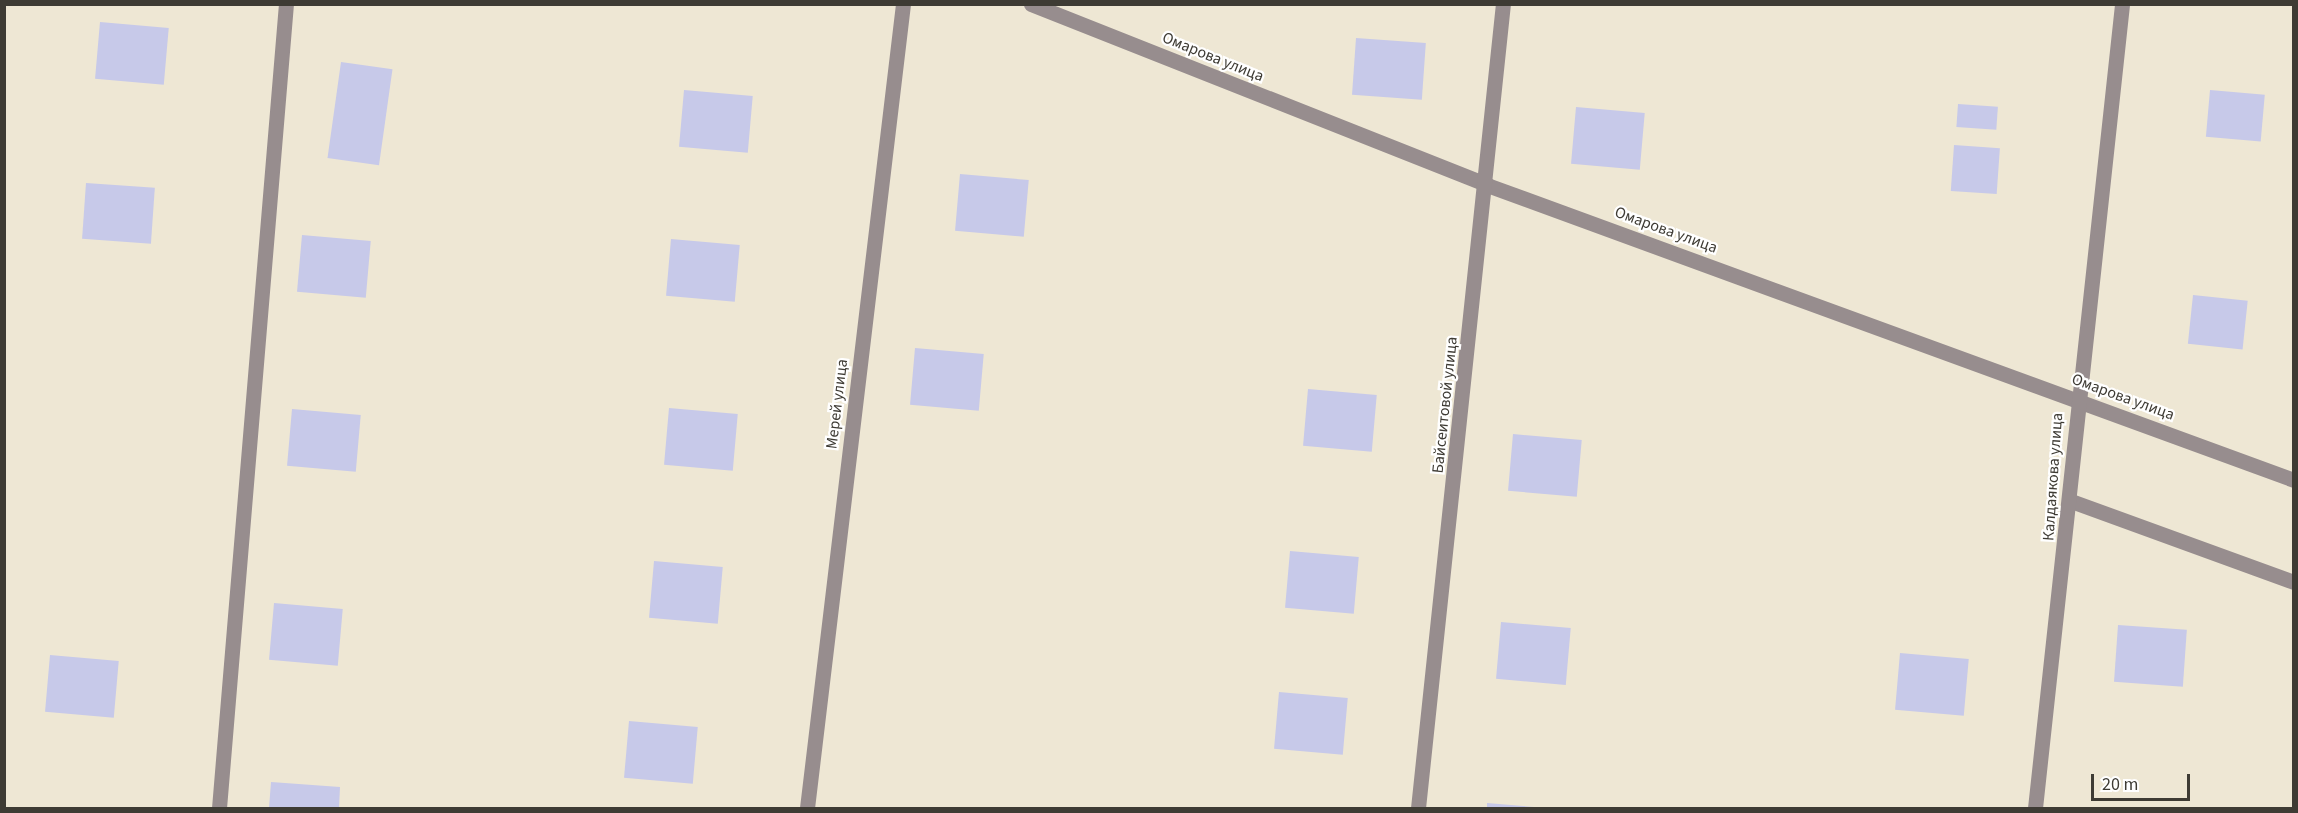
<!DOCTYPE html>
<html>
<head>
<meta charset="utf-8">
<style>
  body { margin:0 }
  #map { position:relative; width:2298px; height:813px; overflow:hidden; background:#eee7d4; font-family:"Source Sans 3",sans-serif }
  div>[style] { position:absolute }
  .building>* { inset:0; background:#c7c9e9; transform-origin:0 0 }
  .minor>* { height:15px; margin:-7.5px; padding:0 7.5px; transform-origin:7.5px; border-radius:7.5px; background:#978d8e }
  span { translate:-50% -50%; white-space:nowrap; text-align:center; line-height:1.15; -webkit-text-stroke:4.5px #fff; paint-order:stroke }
  .street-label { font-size:16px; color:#3e3b34 }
  .frame { position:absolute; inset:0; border:6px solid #3e3b34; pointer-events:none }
  .scale { position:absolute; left:2091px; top:774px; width:99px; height:27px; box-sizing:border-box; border:3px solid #3e3b34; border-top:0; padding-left:8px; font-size:18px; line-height:21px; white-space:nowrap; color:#3e3b34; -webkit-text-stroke:4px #fff; paint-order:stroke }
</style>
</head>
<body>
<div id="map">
  <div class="building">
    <div style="left:100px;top:22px;width:69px;height:57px;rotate:5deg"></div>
    <div style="left:1356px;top:38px;width:70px;height:57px;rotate:4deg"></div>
    <div style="left:341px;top:62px;width:52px;height:97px;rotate:8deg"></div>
    <div style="left:684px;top:90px;width:69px;height:57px;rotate:5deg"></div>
    <div style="left:2210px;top:90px;width:55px;height:47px;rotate:5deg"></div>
    <div style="left:1958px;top:104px;width:40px;height:23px;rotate:4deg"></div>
    <div style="left:1576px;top:107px;width:69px;height:57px;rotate:5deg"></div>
    <div style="left:1954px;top:145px;width:46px;height:46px;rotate:4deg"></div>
    <div style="left:960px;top:174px;width:69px;height:57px;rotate:5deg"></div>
    <div style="left:86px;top:183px;width:69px;height:56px;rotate:4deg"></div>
    <div style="left:302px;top:235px;width:69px;height:57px;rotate:5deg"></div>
    <div style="left:671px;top:239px;width:69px;height:57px;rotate:5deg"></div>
    <div style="left:2193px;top:295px;width:55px;height:49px;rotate:6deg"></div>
    <div style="left:915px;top:348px;width:69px;height:57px;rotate:5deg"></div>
    <div style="left:1308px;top:389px;width:69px;height:57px;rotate:5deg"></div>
    <div style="left:669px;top:408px;width:69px;height:57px;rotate:5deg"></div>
    <div style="left:292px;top:409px;width:69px;height:57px;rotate:5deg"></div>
    <div style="left:1513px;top:434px;width:69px;height:57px;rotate:5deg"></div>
    <div style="left:1290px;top:551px;width:69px;height:57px;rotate:5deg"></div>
    <div style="left:654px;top:561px;width:69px;height:57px;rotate:5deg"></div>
    <div style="left:274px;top:603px;width:69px;height:57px;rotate:5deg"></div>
    <div style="left:1501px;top:622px;width:70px;height:57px;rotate:5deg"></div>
    <div style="left:2118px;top:625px;width:69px;height:57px;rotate:4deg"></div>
    <div style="left:1900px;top:653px;width:69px;height:57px;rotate:5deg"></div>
    <div style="left:50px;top:655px;width:69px;height:57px;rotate:5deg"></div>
    <div style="left:1279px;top:692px;width:69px;height:57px;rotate:5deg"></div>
    <div style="left:629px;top:721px;width:69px;height:57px;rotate:5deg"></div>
    <div style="clip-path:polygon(271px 782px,340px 787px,339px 808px,269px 808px)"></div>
    <div style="clip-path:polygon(1487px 803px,1534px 807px,1534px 808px,1487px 808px)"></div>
  </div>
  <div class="minor">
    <div style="left:1031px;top:4px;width:491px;rotate:21.6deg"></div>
    <div style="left:1487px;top:185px;width:859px;rotate:20.08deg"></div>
    <div style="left:2071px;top:501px;width:237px;rotate:20deg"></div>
    <div style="left:219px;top:808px;width:807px;rotate:-85.24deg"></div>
    <div style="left:807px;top:808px;width:810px;rotate:-83.19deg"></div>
    <div style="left:1418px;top:808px;width:808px;rotate:-83.97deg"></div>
    <div style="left:2035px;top:808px;width:809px;rotate:-83.82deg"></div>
  </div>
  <div class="street-label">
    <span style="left:1213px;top:57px;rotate:22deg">Омарова улица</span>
    <span style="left:1666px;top:230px;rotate:20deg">Омарова улица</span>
    <span style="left:2123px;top:397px;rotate:20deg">Омарова улица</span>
    <span style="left:837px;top:404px;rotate:-83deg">Мерей улица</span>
    <span style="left:1445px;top:405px;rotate:-84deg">Байсеитовой улица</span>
    <span style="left:2053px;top:477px;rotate:-86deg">Калдаякова улица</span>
  </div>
  <div class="frame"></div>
  <div class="scale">20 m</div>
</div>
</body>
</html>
